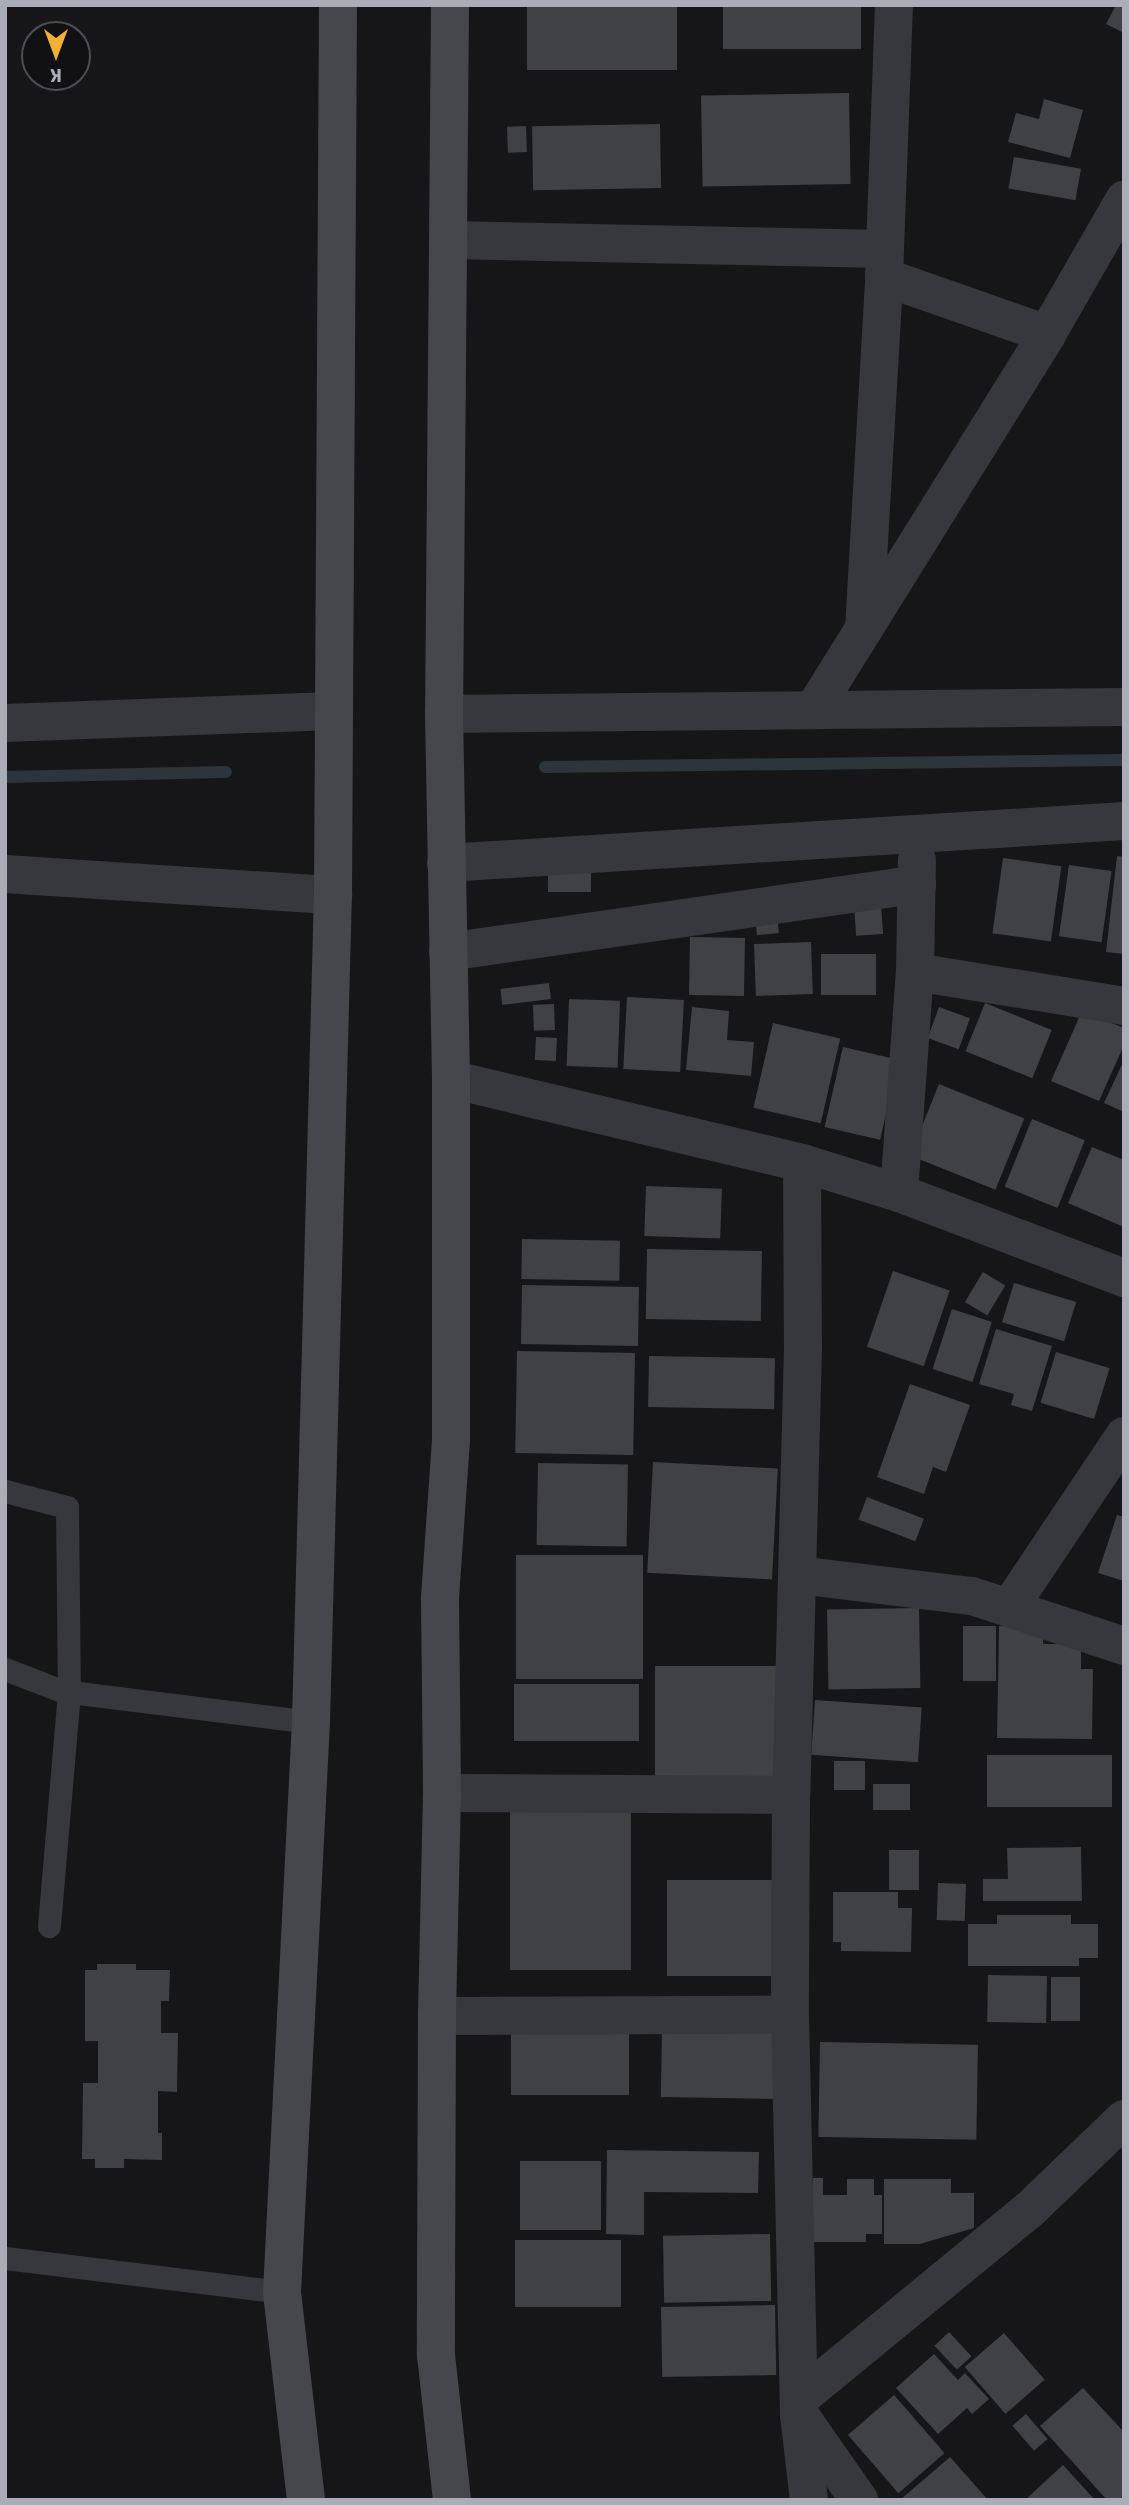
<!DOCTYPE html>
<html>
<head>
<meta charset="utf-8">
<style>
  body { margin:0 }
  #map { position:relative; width:1129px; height:2505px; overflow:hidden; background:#161618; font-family:Signika,sans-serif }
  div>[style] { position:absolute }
  .stream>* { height:12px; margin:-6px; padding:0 6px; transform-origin:6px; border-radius:6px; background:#2c353c }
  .building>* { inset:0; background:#404145; transform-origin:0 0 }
  .service>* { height:23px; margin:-11.5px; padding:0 11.5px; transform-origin:11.5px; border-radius:11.5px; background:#37383d }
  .minor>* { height:38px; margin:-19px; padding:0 19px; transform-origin:19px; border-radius:19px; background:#37383d }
  .tertiary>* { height:38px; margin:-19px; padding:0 19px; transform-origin:19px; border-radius:19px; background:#37383d }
  .secondary>* { height:38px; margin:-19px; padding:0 19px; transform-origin:19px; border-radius:19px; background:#45474d }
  span { translate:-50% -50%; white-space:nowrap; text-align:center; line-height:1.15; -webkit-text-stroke:6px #111113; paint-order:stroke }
  .frame { position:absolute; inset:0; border:7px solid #a8adb8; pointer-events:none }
  .north { position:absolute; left:21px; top:21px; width:70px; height:70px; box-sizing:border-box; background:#111113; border:2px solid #4d4f55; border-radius:50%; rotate:180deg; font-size:19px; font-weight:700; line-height:28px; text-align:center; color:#a8adb8 }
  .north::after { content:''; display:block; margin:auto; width:24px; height:32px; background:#f2b134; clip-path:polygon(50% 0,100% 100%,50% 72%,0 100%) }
</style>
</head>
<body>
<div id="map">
  <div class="stream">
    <div style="left:545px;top:767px;width:579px;rotate:-0.69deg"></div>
    <div style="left:5px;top:777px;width:221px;rotate:-1.3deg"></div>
  </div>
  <div class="building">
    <div style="left:527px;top:5px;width:150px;height:65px"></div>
    <div style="left:723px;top:5px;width:138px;height:44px"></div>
    <div style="clip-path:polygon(1116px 5px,1124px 5px,1124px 33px,1106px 24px)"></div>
    <div style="left:849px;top:93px;width:91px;height:148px;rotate:89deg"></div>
    <div style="clip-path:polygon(1044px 99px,1083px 110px,1070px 158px,1008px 142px,1016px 113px,1039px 119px)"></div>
    <div style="left:660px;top:124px;width:64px;height:128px;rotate:89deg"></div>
    <div style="left:526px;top:126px;width:26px;height:19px;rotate:88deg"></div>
    <div style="left:1014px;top:157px;width:68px;height:32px;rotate:10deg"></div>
    <div style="clip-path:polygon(1117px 856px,1124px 857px,1124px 954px,1106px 952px)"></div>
    <div style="left:1003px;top:858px;width:59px;height:76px;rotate:8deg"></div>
    <div style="left:1069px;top:865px;width:43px;height:72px;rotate:8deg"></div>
    <div style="left:548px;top:867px;width:43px;height:25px"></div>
    <div style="left:881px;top:904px;width:30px;height:27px;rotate:86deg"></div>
    <div style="left:777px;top:915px;width:18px;height:22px;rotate:84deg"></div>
    <div style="left:690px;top:937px;width:55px;height:58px;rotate:1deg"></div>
    <div style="left:811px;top:942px;width:52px;height:57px;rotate:88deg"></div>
    <div style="left:821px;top:954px;width:55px;height:41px"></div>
    <div style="left:549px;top:983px;width:16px;height:49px;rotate:83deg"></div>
    <div style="left:627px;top:997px;width:57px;height:72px;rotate:3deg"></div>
    <div style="left:569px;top:999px;width:51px;height:67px;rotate:2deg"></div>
    <div style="left:985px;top:1003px;width:72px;height:52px;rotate:22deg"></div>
    <div style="left:554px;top:1004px;width:26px;height:21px;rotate:88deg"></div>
    <div style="clip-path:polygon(692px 1007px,729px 1011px,727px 1040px,754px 1042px,751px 1076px,686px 1070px)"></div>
    <div style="left:939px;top:1007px;width:33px;height:33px;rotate:20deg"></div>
    <div style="clip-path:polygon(1082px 1011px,1124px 1028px,1124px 1045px,1099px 1101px,1051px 1081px)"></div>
    <div style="left:773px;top:1023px;width:69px;height:87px;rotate:13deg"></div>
    <div style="left:536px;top:1037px;width:21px;height:23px;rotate:3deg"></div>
    <div style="left:843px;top:1047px;width:57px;height:82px;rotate:13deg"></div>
    <div style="clip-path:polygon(1124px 1060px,1124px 1112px,1104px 1103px)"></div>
    <div style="left:939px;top:1084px;width:92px;height:77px;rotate:22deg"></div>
    <div style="left:1032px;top:1119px;width:57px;height:73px;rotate:22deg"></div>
    <div style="clip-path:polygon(1092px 1147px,1124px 1160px,1124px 1227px,1068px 1203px)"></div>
    <div style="left:646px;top:1186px;width:76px;height:50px;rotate:2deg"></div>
    <div style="left:522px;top:1239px;width:98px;height:40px;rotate:1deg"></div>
    <div style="left:647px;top:1249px;width:115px;height:70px;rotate:1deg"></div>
    <div style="left:893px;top:1271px;width:60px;height:80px;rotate:19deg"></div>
    <div style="left:983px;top:1272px;width:26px;height:35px;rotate:31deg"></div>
    <div style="left:1014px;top:1283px;width:65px;height:41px;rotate:17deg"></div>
    <div style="left:522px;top:1285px;width:117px;height:59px;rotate:1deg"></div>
    <div style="left:952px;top:1309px;width:42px;height:63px;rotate:18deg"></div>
    <div style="clip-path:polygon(996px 1329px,1052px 1346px,1032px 1411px,1011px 1405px,1014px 1394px,979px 1384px)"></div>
    <div style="left:517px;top:1351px;width:118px;height:102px;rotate:1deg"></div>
    <div style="left:1056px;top:1352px;width:56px;height:53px;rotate:17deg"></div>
    <div style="left:649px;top:1356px;width:126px;height:51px;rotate:1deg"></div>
    <div style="clip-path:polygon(910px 1384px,970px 1405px,946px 1472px,933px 1467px,924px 1494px,877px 1477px)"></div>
    <div style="left:653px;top:1462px;width:125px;height:111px;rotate:3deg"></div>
    <div style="left:538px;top:1463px;width:90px;height:82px;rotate:1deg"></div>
    <div style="left:867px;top:1497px;width:61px;height:24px;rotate:21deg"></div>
    <div style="clip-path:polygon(1117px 1515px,1124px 1517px,1124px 1581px,1098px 1573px)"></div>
    <div style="left:516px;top:1555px;width:127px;height:124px"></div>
    <div style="left:919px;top:1608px;width:80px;height:92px;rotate:89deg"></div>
    <div style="left:963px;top:1626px;width:33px;height:55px"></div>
    <div style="clip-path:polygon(999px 1626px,1043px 1627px,1043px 1644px,1081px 1644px,1081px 1669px,1093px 1669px,1092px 1739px,997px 1738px)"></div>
    <div style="left:655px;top:1666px;width:132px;height:115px"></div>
    <div style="left:514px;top:1684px;width:125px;height:57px"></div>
    <div style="left:815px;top:1700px;width:107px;height:55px;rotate:4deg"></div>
    <div style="left:987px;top:1755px;width:125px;height:52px"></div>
    <div style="left:834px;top:1761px;width:31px;height:29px"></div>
    <div style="left:873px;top:1784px;width:37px;height:26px"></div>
    <div style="left:510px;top:1799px;width:121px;height:171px"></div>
    <div style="clip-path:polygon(1081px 1847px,1082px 1901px,983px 1901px,983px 1879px,1008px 1879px,1007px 1848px)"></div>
    <div style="left:889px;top:1850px;width:30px;height:40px"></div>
    <div style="left:667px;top:1880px;width:118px;height:96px"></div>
    <div style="left:938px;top:1883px;width:28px;height:37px;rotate:2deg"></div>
    <div style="clip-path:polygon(833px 1892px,898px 1892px,898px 1908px,912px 1908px,911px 1952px,841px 1951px,841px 1942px,833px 1942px)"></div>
    <div style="clip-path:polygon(997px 1915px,1071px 1915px,1071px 1924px,1098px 1924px,1098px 1958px,1079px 1958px,1079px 1966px,968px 1966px,968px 1924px,997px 1924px)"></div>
    <div style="clip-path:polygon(97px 1964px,136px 1964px,136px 1970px,170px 1970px,169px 2001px,161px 2001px,161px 2033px,178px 2033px,177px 2092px,158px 2091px,158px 2133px,162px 2133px,162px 2160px,124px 2159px,124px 2168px,95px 2168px,95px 2159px,82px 2159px,83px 2083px,98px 2083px,98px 2041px,85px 2041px,85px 1970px,97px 1970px)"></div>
    <div style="left:988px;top:1975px;width:59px;height:47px;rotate:1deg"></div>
    <div style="left:1080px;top:1977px;width:44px;height:29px;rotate:90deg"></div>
    <div style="left:662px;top:2030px;width:117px;height:67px;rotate:1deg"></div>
    <div style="left:511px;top:2032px;width:118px;height:63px"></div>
    <div style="left:820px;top:2042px;width:158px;height:95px;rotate:1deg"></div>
    <div style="clip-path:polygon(607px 2150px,759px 2152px,758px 2193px,644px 2192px,644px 2235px,606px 2234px)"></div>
    <div style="left:520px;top:2161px;width:81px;height:69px"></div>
    <div style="clip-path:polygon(813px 2178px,823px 2178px,823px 2195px,847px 2195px,847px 2179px,874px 2179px,874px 2195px,882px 2195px,882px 2234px,866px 2234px,866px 2242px,813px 2242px)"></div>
    <div style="clip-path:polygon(884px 2179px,951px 2179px,951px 2193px,974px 2193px,974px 2228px,920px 2244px,884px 2244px)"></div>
    <div style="left:770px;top:2234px;width:67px;height:107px;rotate:89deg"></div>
    <div style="left:515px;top:2240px;width:106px;height:67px"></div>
    <div style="left:775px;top:2305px;width:70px;height:114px;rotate:89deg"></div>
    <div style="left:949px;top:2332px;width:33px;height:20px;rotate:47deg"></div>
    <div style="left:1004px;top:2333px;width:62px;height:52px;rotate:49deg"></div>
    <div style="clip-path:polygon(934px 2354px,958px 2380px,965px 2373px,989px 2399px,972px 2414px,967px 2408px,938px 2434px,896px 2388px)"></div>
    <div style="clip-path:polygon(1083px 2388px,1124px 2432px,1124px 2500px,1107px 2500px,1040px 2426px)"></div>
    <div style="left:894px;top:2395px;width:77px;height:61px;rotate:49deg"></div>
    <div style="left:1026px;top:2414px;width:33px;height:18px;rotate:49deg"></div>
    <div style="clip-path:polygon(950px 2457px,988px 2500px,900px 2500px)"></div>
    <div style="clip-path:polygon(1063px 2465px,1095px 2500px,1025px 2500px)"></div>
  </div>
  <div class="service">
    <div style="left:5px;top:1491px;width:64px;rotate:14.5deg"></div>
    <div style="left:67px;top:1507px;width:185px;rotate:89.4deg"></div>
    <div style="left:69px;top:1692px;width:235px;rotate:94.9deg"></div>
    <div style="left:5px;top:1669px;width:61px;rotate:21.1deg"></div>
    <div style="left:62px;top:1691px;width:251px;rotate:7.1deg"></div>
    <div style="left:5px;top:2258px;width:279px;rotate:7deg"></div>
  </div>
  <div class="minor">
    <div style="left:450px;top:240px;width:435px;rotate:1.2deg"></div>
    <div style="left:884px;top:277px;width:173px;rotate:19.3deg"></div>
    <div style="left:864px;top:629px;width:353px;rotate:-86.7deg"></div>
    <div style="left:884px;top:277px;width:272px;rotate:-87.9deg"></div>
    <div style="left:814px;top:709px;width:441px;rotate:-58.1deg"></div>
    <div style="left:1047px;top:334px;width:155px;rotate:-60.1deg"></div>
    <div style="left:444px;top:714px;width:680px;rotate:-0.59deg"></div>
    <div style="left:446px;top:863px;width:679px;rotate:-3.54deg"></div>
    <div style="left:5px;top:874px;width:329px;rotate:3.7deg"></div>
    <div style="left:448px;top:952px;width:474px;rotate:-8.2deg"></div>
    <div style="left:915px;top:972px;width:212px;rotate:9.2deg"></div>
    <div style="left:451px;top:1083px;width:4px;rotate:-45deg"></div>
    <div style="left:454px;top:1080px;width:358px;rotate:13.4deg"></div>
    <div style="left:802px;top:1163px;width:102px;rotate:17.2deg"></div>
    <div style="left:899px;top:1193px;width:241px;rotate:20.7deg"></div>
    <div style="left:802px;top:1163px;width:184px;rotate:89.7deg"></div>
    <div style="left:803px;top:1347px;width:448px;rotate:91.5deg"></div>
    <div style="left:791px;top:1795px;width:220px;rotate:90.3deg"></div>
    <div style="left:790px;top:2015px;width:400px;rotate:88.7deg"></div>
    <div style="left:799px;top:2415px;width:86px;rotate:83.3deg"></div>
    <div style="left:899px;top:1193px;width:222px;rotate:-85.9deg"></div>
    <div style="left:915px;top:972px;width:112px;rotate:-89deg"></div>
    <div style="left:798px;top:1575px;width:175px;rotate:6.9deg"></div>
    <div style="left:972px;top:1596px;width:160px;rotate:18.2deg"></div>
    <div style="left:1009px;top:1608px;width:207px;rotate:-56.2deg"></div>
    <div style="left:442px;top:1793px;width:349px;rotate:0.3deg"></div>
    <div style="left:437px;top:2016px;width:353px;rotate:-0.2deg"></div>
    <div style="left:800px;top:2398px;width:295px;rotate:-39.4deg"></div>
    <div style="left:1028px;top:2211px;width:133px;rotate:-43.8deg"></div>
    <div style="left:802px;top:2418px;width:100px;rotate:55.2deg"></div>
  </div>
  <div class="tertiary">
    <div style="left:5px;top:723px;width:328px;rotate:-2.1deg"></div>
  </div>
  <div class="secondary">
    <div style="left:450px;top:5px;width:709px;rotate:90.48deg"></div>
    <div style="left:444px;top:714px;width:369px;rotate:88.9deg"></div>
    <div style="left:451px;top:1083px;width:357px;rotate:90deg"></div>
    <div style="left:451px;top:1440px;width:159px;rotate:94deg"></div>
    <div style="left:440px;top:1599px;width:194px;rotate:89.4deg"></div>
    <div style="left:442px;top:1793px;width:223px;rotate:91.3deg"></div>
    <div style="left:437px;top:2016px;width:339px;rotate:90.2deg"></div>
    <div style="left:436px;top:2355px;width:146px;rotate:83.7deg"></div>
    <div style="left:306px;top:2500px;width:209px;rotate:-96.6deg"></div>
    <div style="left:282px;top:2292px;width:571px;rotate:-87.09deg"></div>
    <div style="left:311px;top:1722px;width:827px;rotate:-88.48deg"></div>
    <div style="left:333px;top:895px;width:890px;rotate:-89.68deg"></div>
  </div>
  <div class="frame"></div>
  <div class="north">K</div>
</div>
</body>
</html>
